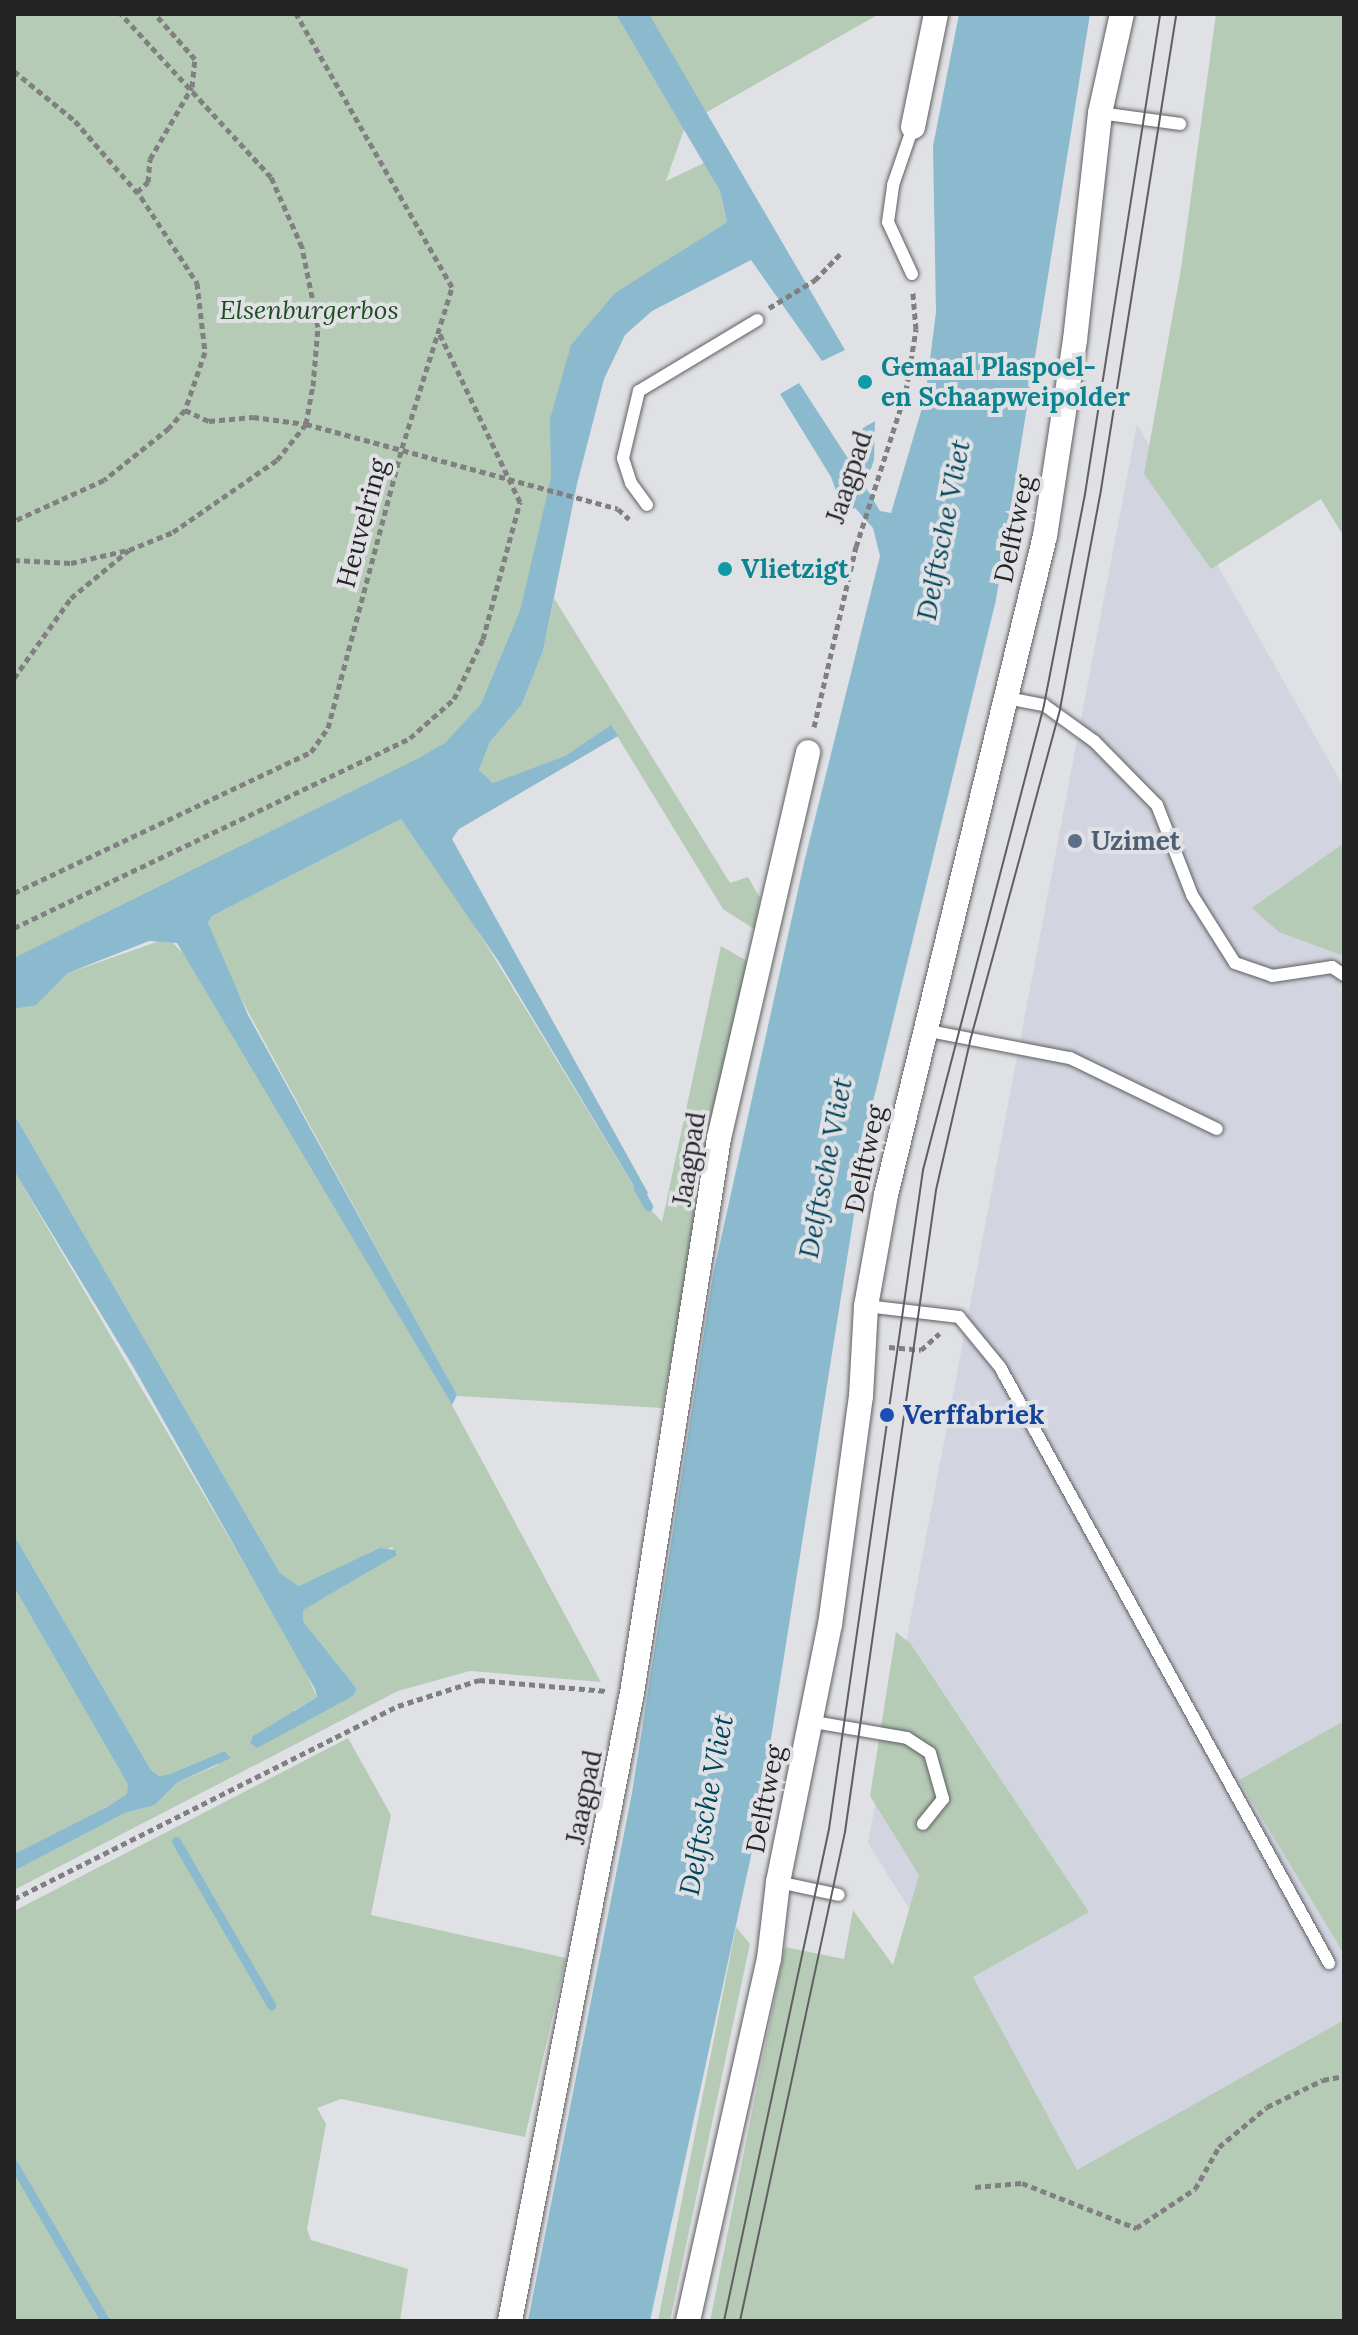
<!DOCTYPE html>
<html>
<head>
<meta charset="utf-8">
<style>
  body { margin:0 }
  #map { position:relative; width:1358px; height:2335px; overflow:hidden; background:#e0e1e5; font-family:Lora,serif }
  div>[style] { position:absolute }
  .built>* { inset:0; background:#d2d5e0 }
  .green>* { inset:0; background:#b6cbb6 }
  .water>* { inset:0; background:#8bbacf }
  .stream>* { height:9px; margin:-4.5px; padding:0 4.5px; transform-origin:4.5px; border-radius:4.5px; background:#8bbacf }
  .path>* { height:5px; margin-top:-2.5px; transform-origin:0; background:repeating-linear-gradient(90deg,#808083 0 6px,transparent 0 10px) }
  .roads { filter:drop-shadow(0 0 2px #5e5f62) drop-shadow(0 0 2px #5e5f62) }
  .service>* { height:12px; margin:-6px; padding:0 6px; transform-origin:6px; border-radius:6px; background:#fff }
  .minor>* { height:24px; margin:-12px; padding:0 12px; transform-origin:12px; border-radius:12px; background:#fff }
  .tram>* { height:2px; margin:-1px; padding:0 1px; transform-origin:1px; border-radius:1px; background:#5f5f61 }
  .dots>* { width:22px; height:22px; translate:-50% -50%; box-sizing:border-box; border:4px solid #e0e1e5; border-radius:50% }
  span { translate:-50% -50%; white-space:nowrap; text-align:center; line-height:1.15; -webkit-text-stroke:8px #e0e1e5; paint-order:stroke }
  .park-label { font-size:26px; color:#1f4d22; font-style:italic }
  .culture-label { font-size:26px; color:#0d838f; font-weight:700 }
  .left { translate:0 -50%; text-align:left }
  .street-label { font-size:26px; color:#242425 }
  .service-label { font-size:26px; color:#4e5e75; font-weight:700 }
  .transit-label { font-size:26px; color:#164399; font-weight:700 }
  .water-label { font-size:28px; color:#03465c; font-style:italic }
  .frame { position:absolute; inset:0; border:16px solid #242425; pointer-events:none }
</style>
</head>
<body>
<div id="map">
  <div class="built">
    <div style="clip-path:polygon(1137px 424px,1344px 787px,1344px 2046px,1093px 2204px,868px 1843px)"></div>
  </div>
  <div class="green">
    <div style="clip-path:polygon(14px 14px,879px 14px,686px 124px,666px 181px,704px 163px,720px 191px,727px 222px,630px 284px,534px 610px,473px 746px,14px 994px)"></div>
    <div style="clip-path:polygon(1216px 14px,1344px 14px,1344px 537px,1321px 499px,1211px 569px,1144px 474px,1181px 269px)"></div>
    <div style="clip-path:polygon(554px 598px,730px 883px,748px 877px,760px 898px,754px 929px,723px 909px,611px 726px,565px 756px,506px 779px,493px 783px,479px 770px,490px 742px,522px 704px,543px 651px)"></div>
    <div style="clip-path:polygon(401px 819px,451px 887px,643px 1201px,662px 1222px,721px 946px,747px 961px,662px 1408px,457px 1396px,220px 960px,208px 923px,212px 916px)"></div>
    <div style="clip-path:polygon(1344px 843px,1344px 956px,1279px 932px,1252px 908px)"></div>
    <div style="clip-path:polygon(168px 938px,189px 959px,452px 1405px,601px 1682px,470px 1671px,398px 1691px,14px 1890px,14px 1871px,125px 1813px,155px 1805px,178px 1782px,218px 1765px,224px 1751px,170px 1774px,159px 1776px,151px 1770px,14px 1535px,14px 1171px,299px 1657px,317px 1697px,293px 1711px,320px 1712px,353px 1696px,357px 1689px,303px 1621px,303px 1609px,397px 1554px,392px 1547px,299px 1586px,280px 1573px,14px 1114px,14px 1009px,36px 1004px,68px 973px)"></div>
    <div style="clip-path:polygon(14px 1587px,129px 1783px,128px 1794px,107px 1807px,14px 1854px)"></div>
    <div style="clip-path:polygon(896px 1632px,910px 1643px,1089px 1912px,973px 1977px,1077px 2170px,1344px 2020px,1344px 2321px,710px 2321px,785px 1947px,844px 1959px,853px 1910px,893px 1965px,919px 1875px,870px 1796px)"></div>
    <div style="clip-path:polygon(1344px 1721px,1344px 1954px,1239px 1780px)"></div>
    <div style="clip-path:polygon(348px 1738px,391px 1815px,371px 1915px,566px 1958px,525px 2137px,341px 2099px,317px 2108px,326px 2124px,307px 2229px,311px 2240px,408px 2269px,400px 2321px,14px 2321px,14px 1911px)"></div>
    <div style="clip-path:polygon(736px 1927px,750px 1944px,670px 2321px,658px 2321px)"></div>
  </div>
  <div class="water">
    <div style="clip-path:polygon(616px 14px,649px 14px,845px 350px,822px 361px,751px 260px,652px 311px,625px 335px,604px 379px,577px 484px,543px 651px,522px 704px,490px 742px,479px 770px,493px 783px,565px 756px,611px 725px,618px 736px,459px 829px,452px 839px,648px 1193px,643px 1201px,499px 962px,401px 819px,212px 916px,208px 923px,248px 1015px,457px 1395px,452px 1405px,177px 943px,149px 941px,68px 973px,36px 1005px,14px 1009px,14px 958px,419px 758px,445px 743px,481px 704px,520px 611px,551px 478px,550px 419px,571px 345px,615px 293px,727px 222px,720px 191px)"></div>
    <div style="clip-path:polygon(959px 14px,1090px 14px,996px 600px,870px 1114px,756px 1833px,650px 2321px,528px 2321px,632px 1793px,713px 1275px,804px 863px,880px 556px,873px 528px,855px 508px,844px 513px,831px 477px,780px 394px,799px 383px,849px 460px,863px 428px,875px 421px,874px 460px,865px 486px,880px 511px,891px 513px,925px 398px,936px 312px,933px 146px)"></div>
    <div style="clip-path:polygon(14px 1114px,280px 1573px,299px 1586px,380px 1548px,395px 1550px,397px 1555px,303px 1610px,303px 1621px,357px 1689px,353px 1696px,257px 1748px,250px 1743px,253px 1736px,317px 1697px,315px 1689px,134px 1368px,14px 1171px)"></div>
    <div style="clip-path:polygon(14px 1535px,151px 1770px,159px 1776px,170px 1774px,224px 1751px,231px 1758px,178px 1782px,155px 1805px,125px 1813px,14px 1871px,14px 1854px,107px 1807px,127px 1794px,128px 1784px,14px 1587px)"></div>
  </div>
  <div class="stream">
    <div style="left:638px;top:1188px;width:21px;rotate:61deg"></div>
    <div style="left:176px;top:1841px;width:190px;rotate:59.9deg"></div>
    <div style="left:14px;top:2165px;width:181px;rotate:59.7deg"></div>
  </div>
  <div class="path">
    <div style="left:14px;top:71px;width:79px;rotate:39.3deg"></div>
    <div style="left:75px;top:121px;width:101px;rotate:49deg"></div>
    <div style="left:141px;top:197px;width:103px;rotate:56.9deg"></div>
    <div style="left:197px;top:283px;width:69px;rotate:83.4deg"></div>
    <div style="left:205px;top:352px;width:61px;rotate:109deg"></div>
    <div style="left:185px;top:410px;width:24px;rotate:132deg"></div>
    <div style="left:169px;top:428px;width:83px;rotate:141.3deg"></div>
    <div style="left:104px;top:480px;width:99px;rotate:155.5deg"></div>
    <div style="left:137px;top:192px;width:15px;rotate:-42deg"></div>
    <div style="left:148px;top:182px;width:23px;rotate:-85deg"></div>
    <div style="left:150px;top:159px;width:83px;rotate:-59.7deg"></div>
    <div style="left:192px;top:87px;width:28px;rotate:-84deg"></div>
    <div style="left:195px;top:59px;width:60px;rotate:-131.6deg"></div>
    <div style="left:769px;top:308px;width:54px;rotate:-31.3deg"></div>
    <div style="left:815px;top:280px;width:37px;rotate:-46deg"></div>
    <div style="left:185px;top:410px;width:26px;rotate:25deg"></div>
    <div style="left:209px;top:421px;width:44px;rotate:-5.2deg"></div>
    <div style="left:253px;top:417px;width:53px;rotate:7.5deg"></div>
    <div style="left:306px;top:424px;width:323px;rotate:15.2deg"></div>
    <div style="left:618px;top:509px;width:15px;rotate:42deg"></div>
    <div style="left:14px;top:560px;width:57px;rotate:3deg"></div>
    <div style="left:71px;top:563px;width:58px;rotate:-12.8deg"></div>
    <div style="left:14px;top:678px;width:98px;rotate:-54.5deg"></div>
    <div style="left:71px;top:598px;width:75px;rotate:-39.6deg"></div>
    <div style="left:129px;top:550px;width:48px;rotate:-22.2deg"></div>
    <div style="left:173px;top:532px;width:126px;rotate:-34.7deg"></div>
    <div style="left:277px;top:460px;width:46px;rotate:-51.1deg"></div>
    <div style="left:306px;top:424px;width:39px;rotate:-80deg"></div>
    <div style="left:313px;top:386px;width:59px;rotate:-85.2deg"></div>
    <div style="left:318px;top:327px;width:82px;rotate:-101.3deg"></div>
    <div style="left:302px;top:247px;width:77px;rotate:-113.9deg"></div>
    <div style="left:271px;top:177px;width:222px;rotate:-132.6deg"></div>
    <div style="left:814px;top:727px;width:185px;rotate:-76.9deg"></div>
    <div style="left:856px;top:547px;width:164px;rotate:-72.2deg"></div>
    <div style="left:906px;top:391px;width:63px;rotate:-80.8deg"></div>
    <div style="left:916px;top:329px;width:38px;rotate:-95deg"></div>
    <div style="left:14px;top:893px;width:329px;rotate:-25.4deg"></div>
    <div style="left:311px;top:752px;width:29px;rotate:-55deg"></div>
    <div style="left:328px;top:728px;width:290px;rotate:-75.2deg"></div>
    <div style="left:402px;top:448px;width:169px;rotate:-72.7deg"></div>
    <div style="left:452px;top:287px;width:314px;rotate:-119.7deg"></div>
    <div style="left:14px;top:928px;width:439px;rotate:-25.6deg"></div>
    <div style="left:410px;top:738px;width:59px;rotate:-41.6deg"></div>
    <div style="left:454px;top:699px;width:67px;rotate:-64.2deg"></div>
    <div style="left:483px;top:639px;width:142px;rotate:-74.9deg"></div>
    <div style="left:520px;top:502px;width:188px;rotate:-115.5deg"></div>
    <div style="left:889px;top:1347px;width:32px;rotate:5deg"></div>
    <div style="left:921px;top:1350px;width:25px;rotate:-42deg"></div>
    <div style="left:14px;top:1899px;width:430px;rotate:-26.7deg"></div>
    <div style="left:398px;top:1706px;width:85px;rotate:-17.8deg"></div>
    <div style="left:479px;top:1680px;width:128px;rotate:4.9deg"></div>
    <div style="left:975px;top:2187px;width:47px;rotate:-4.9deg"></div>
    <div style="left:1022px;top:2183px;width:123px;rotate:21.5deg"></div>
    <div style="left:1136px;top:2228px;width:71px;rotate:-33.5deg"></div>
    <div style="left:1195px;top:2189px;width:48px;rotate:-60.3deg"></div>
    <div style="left:1219px;top:2147px;width:62px;rotate:-39.8deg"></div>
    <div style="left:1267px;top:2107px;width:62px;rotate:-25.7deg"></div>
    <div style="left:1323px;top:2080px;width:21px;rotate:-11deg"></div>
  </div>
  <div class="roads">
    <div class="service">
      <div style="left:1100px;top:113px;width:81px;rotate:7.8deg"></div>
      <div style="left:912px;top:274px;width:57px;rotate:-114.8deg"></div>
      <div style="left:888px;top:222px;width:37px;rotate:-82deg"></div>
      <div style="left:893px;top:185px;width:61px;rotate:-71deg"></div>
      <div style="left:647px;top:505px;width:27px;rotate:-126deg"></div>
      <div style="left:631px;top:483px;width:26px;rotate:-108deg"></div>
      <div style="left:623px;top:458px;width:69px;rotate:-76.6deg"></div>
      <div style="left:639px;top:391px;width:138px;rotate:-31deg"></div>
      <div style="left:1007px;top:698px;width:38px;rotate:11deg"></div>
      <div style="left:1044px;top:705px;width:62px;rotate:35.8deg"></div>
      <div style="left:1094px;top:741px;width:90px;rotate:45.5deg"></div>
      <div style="left:1157px;top:805px;width:97px;rotate:68.7deg"></div>
      <div style="left:1192px;top:895px;width:80px;rotate:57.7deg"></div>
      <div style="left:1235px;top:963px;width:39px;rotate:19deg"></div>
      <div style="left:1272px;top:976px;width:61px;rotate:-8.5deg"></div>
      <div style="left:1332px;top:967px;width:14px;rotate:34deg"></div>
      <div style="left:924px;top:1030px;width:149px;rotate:10.9deg"></div>
      <div style="left:1070px;top:1058px;width:163px;rotate:25.8deg"></div>
      <div style="left:866px;top:1306px;width:94px;rotate:6.7deg"></div>
      <div style="left:959px;top:1317px;width:65px;rotate:50.6deg"></div>
      <div style="left:1000px;top:1367px;width:681px;rotate:61.1deg"></div>
      <div style="left:808px;top:1721px;width:100px;rotate:9.7deg"></div>
      <div style="left:907px;top:1738px;width:27px;rotate:33deg"></div>
      <div style="left:930px;top:1753px;width:48px;rotate:74.2deg"></div>
      <div style="left:943px;top:1799px;width:32px;rotate:129deg"></div>
      <div style="left:778px;top:1882px;width:62px;rotate:12deg"></div>
    </div>
    <div class="minor">
      <div style="left:913px;top:127px;width:115px;rotate:-78.5deg"></div>
      <div style="left:510px;top:2321px;width:640px;rotate:-79.01deg"></div>
      <div style="left:632px;top:1693px;width:562px;rotate:-81.09deg"></div>
      <div style="left:719px;top:1138px;width:396px;rotate:-77deg"></div>
      <div style="left:688px;top:2321px;width:371px;rotate:-77.4deg"></div>
      <div style="left:769px;top:1959px;width:78px;rotate:-83.3deg"></div>
      <div style="left:778px;top:1882px;width:262px;rotate:-78.6deg"></div>
      <div style="left:830px;top:1625px;width:231px;rotate:-82.3deg"></div>
      <div style="left:861px;top:1396px;width:90px;rotate:-86.8deg"></div>
      <div style="left:866px;top:1306px;width:113px;rotate:-79.8deg"></div>
      <div style="left:886px;top:1195px;width:678px;rotate:-76.44deg"></div>
      <div style="left:1045px;top:536px;width:198px;rotate:-81.3deg"></div>
      <div style="left:1075px;top:340px;width:228px;rotate:-83.7deg"></div>
      <div style="left:1100px;top:113px;width:101px;rotate:-77.5deg"></div>
    </div>
  </div>
  <div class="tram">
    <div style="left:724px;top:2321px;width:503px;rotate:-77.95deg"></div>
    <div style="left:829px;top:1829px;width:666px;rotate:-81.88deg"></div>
    <div style="left:923px;top:1170px;width:480px;rotate:-75.4deg"></div>
    <div style="left:1044px;top:705px;width:215px;rotate:-79deg"></div>
    <div style="left:1085px;top:494px;width:486px;rotate:-81.1deg"></div>
    <div style="left:740px;top:2321px;width:500px;rotate:-77.88deg"></div>
    <div style="left:845px;top:1832px;width:648px;rotate:-81.93deg"></div>
    <div style="left:936px;top:1190px;width:153px;rotate:-77.1deg"></div>
    <div style="left:970px;top:1041px;width:344px;rotate:-74.8deg"></div>
    <div style="left:1060px;top:709px;width:217px;rotate:-79.4deg"></div>
    <div style="left:1100px;top:496px;width:488px;rotate:-81deg"></div>
  </div>
  <div class="dots">
    <div style="left:865px;top:382px;background:#0f9aa8"></div>
    <div style="left:725px;top:569px;background:#0f9aa8"></div>
    <div style="left:1075px;top:841px;background:#5c6f8a"></div>
    <div style="left:887px;top:1415px;background:#1a4fb4"></div>
  </div>
  <div class="park-label">
    <span style="left:309px;top:310px">Elsenburgerbos</span>
  </div>
  <div class="culture-label">
    <span class="left" style="left:881px;top:382px">Gemaal Plaspoel-<br>en Schaapweipolder</span>
    <span class="left" style="left:741px;top:569px">Vlietzigt</span>
  </div>
  <div class="street-label">
    <span style="left:849px;top:477px;rotate:-72deg">Jaagpad</span>
    <span style="left:362px;top:523px;rotate:-75deg">Heuvelring</span>
    <span style="left:1014px;top:529px;rotate:-78deg">Delftweg</span>
    <span style="left:689px;top:1159px;rotate:-81deg">Jaagpad</span>
    <span style="left:865px;top:1159px;rotate:-78deg">Delftweg</span>
    <span style="left:584px;top:1797px;rotate:-79deg">Jaagpad</span>
    <span style="left:765px;top:1799px;rotate:-79deg">Delftweg</span>
  </div>
  <div class="service-label">
    <span class="left" style="left:1091px;top:841px">Uzimet</span>
  </div>
  <div class="transit-label">
    <span class="left" style="left:903px;top:1415px">Verffabriek</span>
  </div>
  <div class="water-label">
    <span style="left:943px;top:530px;rotate:-79deg">Delftsche Vliet</span>
    <span style="left:825px;top:1168px;rotate:-79deg">Delftsche Vliet</span>
    <span style="left:706px;top:1805px;rotate:-79deg">Delftsche Vliet</span>
  </div>
  <div class="frame"></div>
</div>
</body>
</html>
